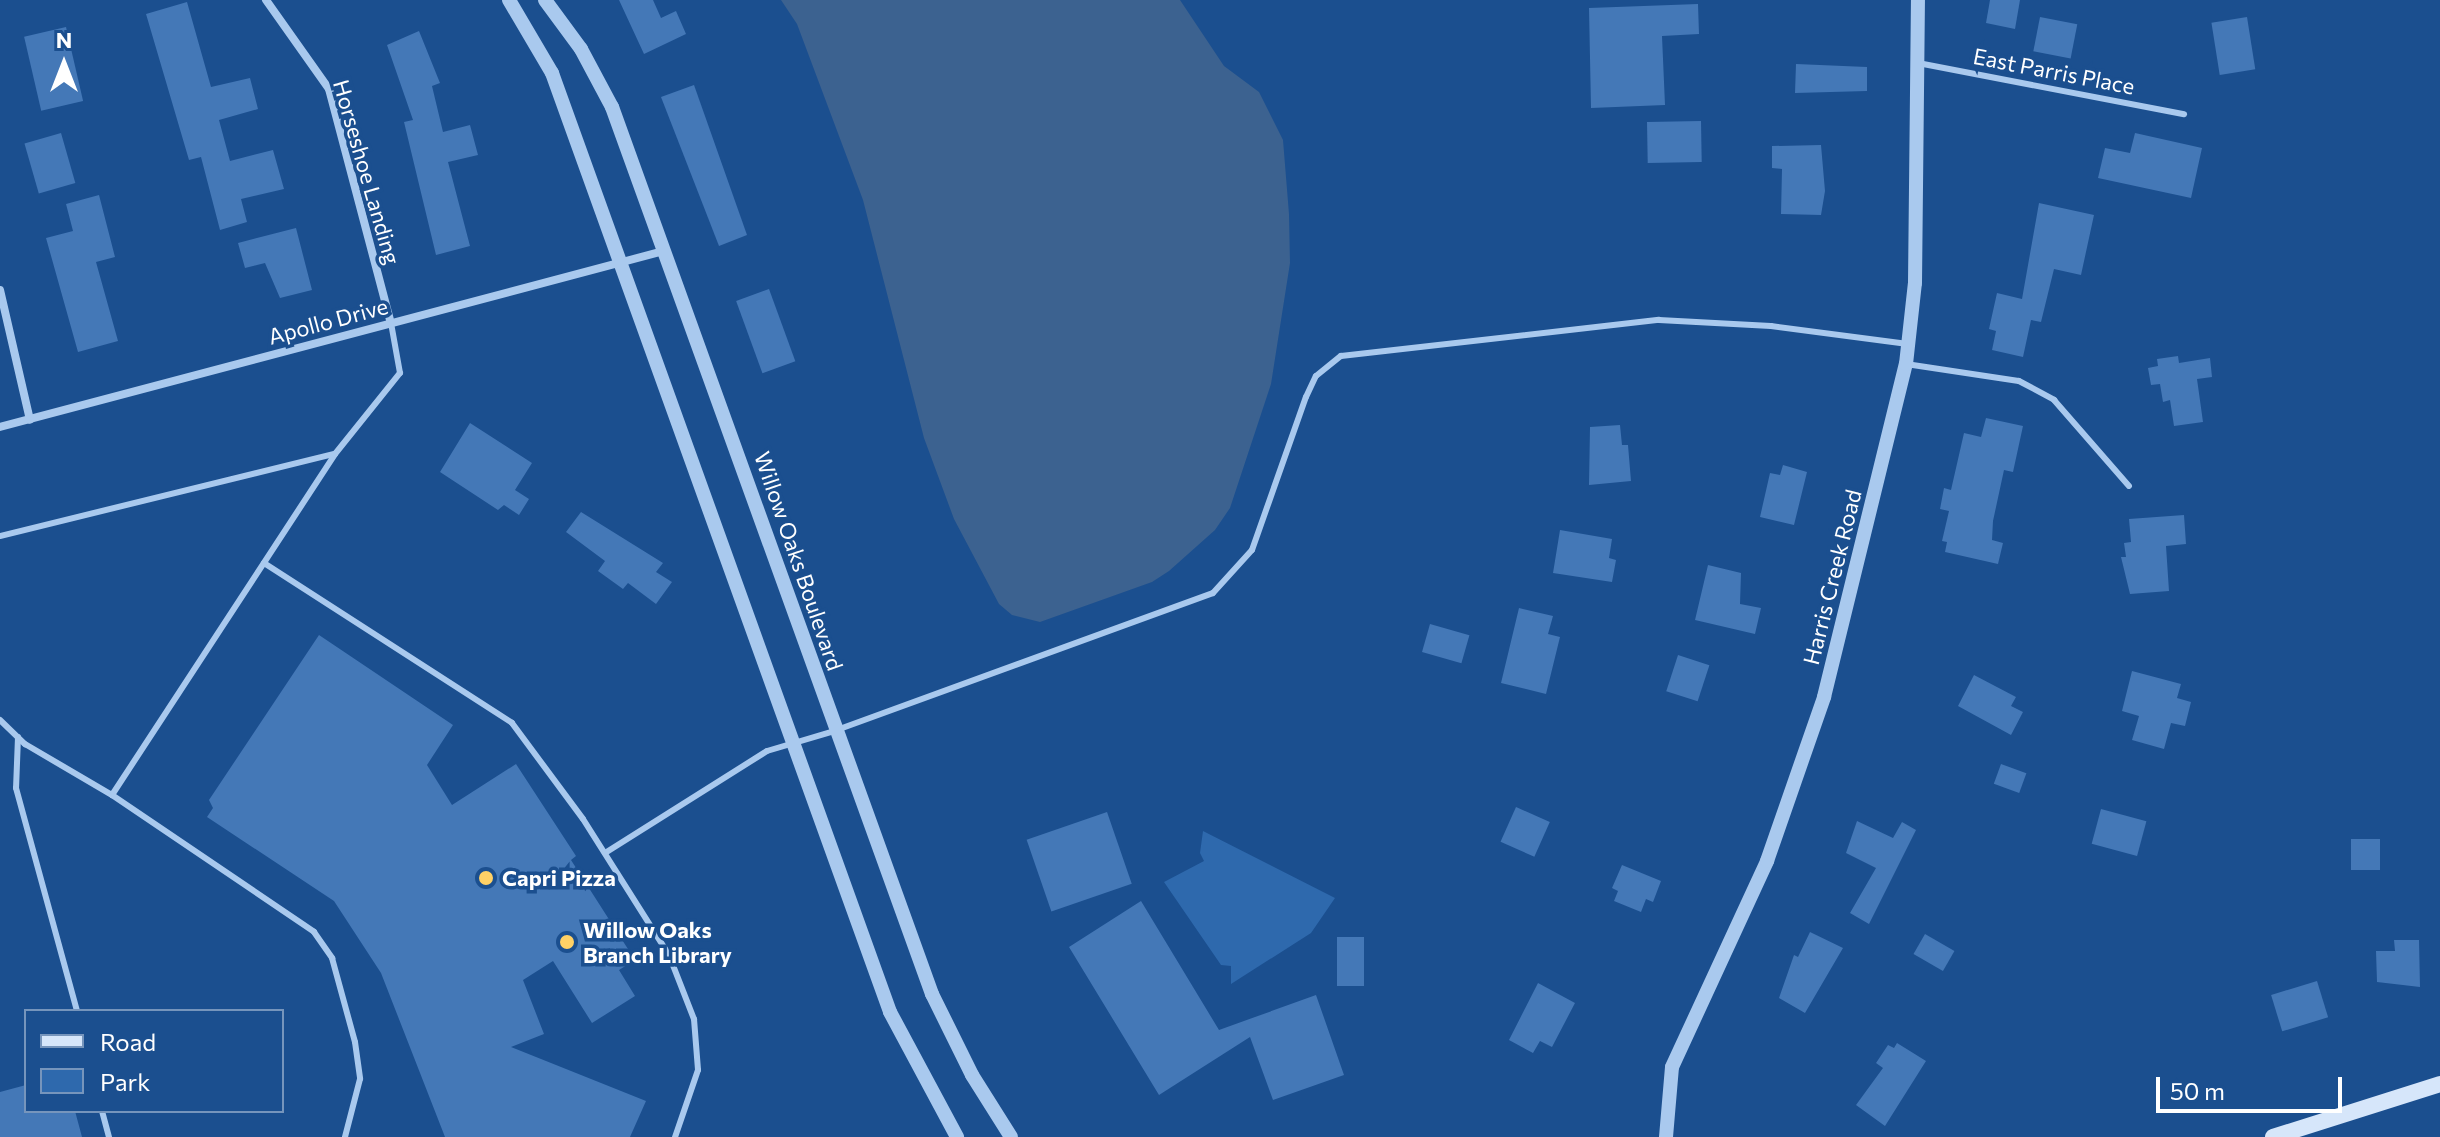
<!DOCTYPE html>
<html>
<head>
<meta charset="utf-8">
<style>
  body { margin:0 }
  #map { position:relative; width:2440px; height:1137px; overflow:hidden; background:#1b4f8f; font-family:Commissioner,sans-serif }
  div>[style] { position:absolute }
  .green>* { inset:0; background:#2e69ad }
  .water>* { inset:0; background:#3c6290 }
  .building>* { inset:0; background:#4478b7; transform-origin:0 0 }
  .service>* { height:6px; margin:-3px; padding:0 3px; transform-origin:3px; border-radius:3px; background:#a9c9ee }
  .minor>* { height:8px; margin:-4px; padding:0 4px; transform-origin:4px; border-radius:4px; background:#a9c9ee }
  .tertiary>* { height:14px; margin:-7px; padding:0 7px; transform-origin:7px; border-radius:7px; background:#a9c9ee }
  .secondary>* { height:16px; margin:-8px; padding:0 8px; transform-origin:8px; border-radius:8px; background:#d6e6fa }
  .dots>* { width:22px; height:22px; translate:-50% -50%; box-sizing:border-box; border:4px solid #1b4f8f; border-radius:50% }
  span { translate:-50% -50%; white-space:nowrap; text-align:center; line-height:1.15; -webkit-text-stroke:7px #1b4f8f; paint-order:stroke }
  .street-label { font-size:22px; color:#fff }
  .poi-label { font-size:22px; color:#fff; font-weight:700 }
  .left { translate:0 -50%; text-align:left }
  .legend { position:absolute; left:24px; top:1009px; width:260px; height:104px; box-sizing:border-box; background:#1b4f8f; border:2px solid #7695bc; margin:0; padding:10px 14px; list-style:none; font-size:24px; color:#fff }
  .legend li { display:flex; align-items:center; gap:16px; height:40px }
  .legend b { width:40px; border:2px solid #7695bc }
  .north { position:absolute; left:24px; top:24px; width:80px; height:80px; -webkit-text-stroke:6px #1b4f8f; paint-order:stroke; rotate:0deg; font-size:22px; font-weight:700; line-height:32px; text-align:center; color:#fff }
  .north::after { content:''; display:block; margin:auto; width:28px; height:36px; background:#fff; clip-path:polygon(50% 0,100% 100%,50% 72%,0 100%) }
  .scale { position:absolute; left:2156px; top:1077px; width:186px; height:36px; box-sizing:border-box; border:4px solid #fff; border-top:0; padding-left:10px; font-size:24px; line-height:28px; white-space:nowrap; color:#fff; -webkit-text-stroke:6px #1b4f8f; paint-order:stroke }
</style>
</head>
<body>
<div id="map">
  <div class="green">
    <div style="clip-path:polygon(1203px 831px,1335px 898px,1311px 933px,1231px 984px,1231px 966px,1221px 965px,1164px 882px,1204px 861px,1200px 853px)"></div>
  </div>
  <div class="water">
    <div style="clip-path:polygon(781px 0,1180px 0,1224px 66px,1259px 92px,1283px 140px,1289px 214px,1290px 263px,1271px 384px,1230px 508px,1215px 530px,1169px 571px,1152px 582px,1040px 622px,1012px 615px,999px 604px,954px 519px,924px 438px,863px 200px,797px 24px)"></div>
  </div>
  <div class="building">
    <div style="clip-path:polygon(619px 0,653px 0,661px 18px,676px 11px,686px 34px,644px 54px)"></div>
    <div style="clip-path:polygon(1990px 0,2020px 0,2015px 29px,1986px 23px)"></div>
    <div style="clip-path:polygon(187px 2px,211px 87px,250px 78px,258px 109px,219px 120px,230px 161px,273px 150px,284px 189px,241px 199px,247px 222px,220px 230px,201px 157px,189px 160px,146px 14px)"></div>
    <div style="clip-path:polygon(1698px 4px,1699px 34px,1662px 36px,1665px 105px,1591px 108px,1589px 8px)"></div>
    <div style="left:2040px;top:17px;width:38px;height:35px;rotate:11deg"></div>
    <div style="left:2247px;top:17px;width:53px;height:36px;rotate:81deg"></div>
    <div style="left:66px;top:27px;width:76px;height:43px;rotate:77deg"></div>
    <div style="clip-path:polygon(419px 31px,440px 83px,432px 86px,443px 132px,470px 125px,478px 155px,448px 162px,470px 246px,436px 255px,404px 122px,413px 120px,387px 45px)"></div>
    <div style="clip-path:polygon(1796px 64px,1867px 67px,1867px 91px,1795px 93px)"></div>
    <div style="clip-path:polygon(694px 85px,747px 235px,719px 246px,661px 97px)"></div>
    <div style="left:1701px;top:121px;width:41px;height:54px;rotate:89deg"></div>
    <div style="left:61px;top:133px;width:52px;height:38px;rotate:74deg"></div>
    <div style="clip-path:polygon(2135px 133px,2202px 148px,2191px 198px,2098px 178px,2105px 148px,2130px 153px)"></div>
    <div style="clip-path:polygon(1821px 145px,1825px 191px,1821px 215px,1781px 214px,1782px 169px,1772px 168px,1772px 146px)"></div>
    <div style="clip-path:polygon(99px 195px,115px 257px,96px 262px,118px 341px,78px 352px,46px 238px,73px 231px,66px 204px)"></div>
    <div style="clip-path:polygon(2039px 203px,2094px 215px,2081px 275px,2054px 269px,2041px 322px,2031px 320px,2023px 357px,1992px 350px,1996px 331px,1989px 329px,1997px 293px,2022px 299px)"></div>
    <div style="clip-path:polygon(296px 228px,312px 290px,280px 298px,265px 263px,245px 268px,238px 243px)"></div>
    <div style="left:769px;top:289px;width:77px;height:35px;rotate:70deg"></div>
    <div style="clip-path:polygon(2178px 356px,2179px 363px,2210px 358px,2212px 377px,2197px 379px,2203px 422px,2174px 426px,2170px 400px,2163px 402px,2160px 384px,2151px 385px,2148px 368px,2158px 366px,2157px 359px)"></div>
    <div style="clip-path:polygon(1986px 418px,2023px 426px,2013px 472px,2004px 470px,1993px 521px,1992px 540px,2003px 543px,1998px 564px,1945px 552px,1947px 542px,1942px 541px,1949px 511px,1940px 509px,1944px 488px,1951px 490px,1964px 433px,1981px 437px)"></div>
    <div style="clip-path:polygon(470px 423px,532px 463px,515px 490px,529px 499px,519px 515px,504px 505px,498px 510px,440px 472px)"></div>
    <div style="clip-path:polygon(1620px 425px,1622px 445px,1628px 445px,1631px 481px,1589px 485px,1590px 427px)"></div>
    <div style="clip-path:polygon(1783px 465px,1807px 472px,1794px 525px,1760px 517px,1770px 473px,1780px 475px)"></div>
    <div style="clip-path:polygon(581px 512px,663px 563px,656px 572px,672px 582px,656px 604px,628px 583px,623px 589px,598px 571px,605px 561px,566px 532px)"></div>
    <div style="clip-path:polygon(2184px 515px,2186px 544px,2166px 546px,2169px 591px,2130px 594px,2121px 557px,2126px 557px,2124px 543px,2131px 542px,2129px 519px)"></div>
    <div style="clip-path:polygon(1560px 530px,1612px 539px,1609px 558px,1616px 560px,1612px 582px,1553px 573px)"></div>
    <div style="clip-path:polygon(1708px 565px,1741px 573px,1740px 604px,1761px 608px,1755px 634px,1695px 620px)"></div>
    <div style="clip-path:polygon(1519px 608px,1553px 616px,1548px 634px,1560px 637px,1546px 694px,1501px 683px)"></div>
    <div style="left:1430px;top:624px;width:41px;height:29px;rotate:16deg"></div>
    <div style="clip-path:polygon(319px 635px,453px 725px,427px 765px,452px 805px,516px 764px,576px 856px,571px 860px,635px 960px,619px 970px,635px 996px,592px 1023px,553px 961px,523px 980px,544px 1034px,511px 1047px,646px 1101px,630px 1137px,445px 1137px,381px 973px,334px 901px,207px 817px,213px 808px,209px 800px)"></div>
    <div style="left:1678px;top:655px;width:33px;height:38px;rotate:18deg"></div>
    <div style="clip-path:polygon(2132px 671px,2181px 684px,2177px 698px,2191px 702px,2185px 726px,2171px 723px,2164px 749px,2132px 740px,2139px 716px,2122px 711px)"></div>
    <div style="clip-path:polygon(1974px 675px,2016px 697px,2011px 706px,2023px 712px,2011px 735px,1958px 706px)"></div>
    <div style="left:2001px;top:764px;width:27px;height:21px;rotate:20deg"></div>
    <div style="left:1516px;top:807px;width:37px;height:38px;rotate:24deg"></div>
    <div style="left:2101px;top:809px;width:47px;height:36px;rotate:15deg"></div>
    <div style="left:1107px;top:812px;width:76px;height:85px;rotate:71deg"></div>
    <div style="clip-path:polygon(1857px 821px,1893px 838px,1902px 822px,1916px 830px,1869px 924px,1850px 913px,1876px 868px,1846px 853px)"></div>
    <div style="left:2351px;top:839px;width:29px;height:31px"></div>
    <div style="clip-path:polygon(1622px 865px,1661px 881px,1653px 902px,1646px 899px,1641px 912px,1614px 901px,1618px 891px,1612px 888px)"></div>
    <div style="clip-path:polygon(1141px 901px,1219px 1030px,1316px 995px,1344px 1075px,1273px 1100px,1250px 1037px,1159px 1095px,1069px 947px)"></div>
    <div style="clip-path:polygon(1810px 932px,1843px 948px,1805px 1013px,1779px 998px,1794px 955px,1798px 957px)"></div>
    <div style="left:1925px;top:934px;width:34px;height:23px;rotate:30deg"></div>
    <div style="left:1337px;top:937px;width:27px;height:49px"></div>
    <div style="clip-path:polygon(2394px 940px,2419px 940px,2420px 987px,2377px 982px,2376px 951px,2395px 951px)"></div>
    <div style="left:2317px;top:981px;width:38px;height:48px;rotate:73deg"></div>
    <div style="clip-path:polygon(1538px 983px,1575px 1003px,1552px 1047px,1540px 1041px,1533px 1053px,1509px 1040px)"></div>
    <div style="clip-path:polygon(1897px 1043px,1926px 1061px,1885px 1126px,1856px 1105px,1883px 1068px,1876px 1063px,1888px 1045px,1894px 1048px)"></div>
    <div style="clip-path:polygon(26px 1085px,26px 1111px,75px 1111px,82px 1137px,0 1137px,0 1092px)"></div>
  </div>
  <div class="service">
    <div style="left:1918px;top:63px;width:271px;rotate:10.9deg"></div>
    <div style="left:1906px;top:364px;width:114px;rotate:8.6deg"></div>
    <div style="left:2019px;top:381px;width:40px;rotate:28deg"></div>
    <div style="left:2054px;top:400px;width:114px;rotate:48.9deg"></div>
    <div style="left:0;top:536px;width:344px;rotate:-13.8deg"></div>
    <div style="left:264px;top:563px;width:295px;rotate:32.8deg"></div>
    <div style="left:512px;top:723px;width:119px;rotate:53.5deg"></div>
    <div style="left:583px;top:819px;width:161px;rotate:57.7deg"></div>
    <div style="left:669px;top:955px;width:69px;rotate:68.7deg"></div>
    <div style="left:694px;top:1019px;width:51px;rotate:85.5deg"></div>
    <div style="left:698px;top:1070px;width:71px;rotate:108.9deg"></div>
    <div style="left:0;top:720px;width:35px;rotate:44deg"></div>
    <div style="left:25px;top:744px;width:101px;rotate:30.4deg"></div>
    <div style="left:112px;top:795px;width:407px;rotate:-56.8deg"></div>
    <div style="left:335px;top:454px;width:104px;rotate:-51.3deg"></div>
    <div style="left:400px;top:373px;width:51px;rotate:-100.2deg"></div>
    <div style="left:18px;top:737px;width:51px;rotate:92.2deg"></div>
    <div style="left:16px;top:788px;width:231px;rotate:74.7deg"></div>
    <div style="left:112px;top:795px;width:244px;rotate:34.1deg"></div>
    <div style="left:314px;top:932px;width:32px;rotate:55deg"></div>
    <div style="left:332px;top:958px;width:87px;rotate:74.7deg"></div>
    <div style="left:355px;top:1042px;width:37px;rotate:82deg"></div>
    <div style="left:360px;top:1079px;width:60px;rotate:104.5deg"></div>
    <div style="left:605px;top:853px;width:191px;rotate:-32.2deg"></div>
    <div style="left:767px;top:751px;width:70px;rotate:-16.6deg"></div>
    <div style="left:834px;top:731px;width:403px;rotate:-20deg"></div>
    <div style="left:1213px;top:593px;width:58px;rotate:-47.8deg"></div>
    <div style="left:1252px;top:550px;width:162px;rotate:-70.6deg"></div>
    <div style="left:1306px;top:397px;width:23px;rotate:-65deg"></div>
    <div style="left:1316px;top:376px;width:32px;rotate:-39deg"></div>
    <div style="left:1341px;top:356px;width:320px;rotate:-6.5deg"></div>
    <div style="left:1659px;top:320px;width:112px;rotate:3.1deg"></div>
    <div style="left:1771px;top:326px;width:138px;rotate:7.5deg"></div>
    <div style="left:102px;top:1111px;width:27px;rotate:75deg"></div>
  </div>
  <div class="minor">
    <div style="left:266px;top:0;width:109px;rotate:54.7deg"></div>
    <div style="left:329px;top:89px;width:242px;rotate:75.2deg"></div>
    <div style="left:0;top:290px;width:133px;rotate:77deg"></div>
    <div style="left:0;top:427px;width:687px;rotate:-14.85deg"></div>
  </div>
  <div class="tertiary">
    <div style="left:509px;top:0;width:85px;rotate:59.5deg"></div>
    <div style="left:552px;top:73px;width:998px;rotate:70.2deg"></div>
    <div style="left:890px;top:1012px;width:142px;rotate:61.8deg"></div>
    <div style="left:545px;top:0;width:61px;rotate:53.7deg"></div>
    <div style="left:581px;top:49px;width:66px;rotate:61.9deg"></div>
    <div style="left:612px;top:107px;width:943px;rotate:70.16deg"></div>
    <div style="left:932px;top:994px;width:90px;rotate:63.7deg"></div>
    <div style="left:972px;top:1075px;width:73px;rotate:57.8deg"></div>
    <div style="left:1666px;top:1137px;width:70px;rotate:-85.1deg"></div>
    <div style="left:1672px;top:1067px;width:227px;rotate:-65.2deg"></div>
    <div style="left:1767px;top:861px;width:174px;rotate:-70.8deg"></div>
    <div style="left:1824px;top:697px;width:343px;rotate:-76.2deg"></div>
    <div style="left:1906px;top:364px;width:81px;rotate:-83.7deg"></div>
    <div style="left:1915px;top:283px;width:283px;rotate:-89.4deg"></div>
  </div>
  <div class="secondary">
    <div style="left:2273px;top:1137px;width:175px;rotate:-17.6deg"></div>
  </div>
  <div class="dots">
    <div style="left:486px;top:878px;background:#ffd166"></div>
    <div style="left:567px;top:942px;background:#ffd166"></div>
  </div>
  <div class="street-label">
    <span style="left:2054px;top:71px;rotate:11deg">East Parris Place</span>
    <span style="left:367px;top:172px;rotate:74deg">Horseshoe Landing</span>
    <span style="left:328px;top:321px;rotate:-15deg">Apollo Drive</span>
    <span style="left:799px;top:561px;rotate:71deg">Willow Oaks Boulevard</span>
    <span style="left:1832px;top:577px;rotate:-76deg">Harris Creek Road</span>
  </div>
  <div class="poi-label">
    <span class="left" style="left:502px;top:878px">Capri Pizza</span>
    <span class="left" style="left:583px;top:942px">Willow Oaks<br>Branch Library</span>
  </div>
  <ul class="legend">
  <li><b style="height:10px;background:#d6e6fa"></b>Road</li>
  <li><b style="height:22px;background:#2e69ad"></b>Park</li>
  </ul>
  <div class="north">N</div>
  <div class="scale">50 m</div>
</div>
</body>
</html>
